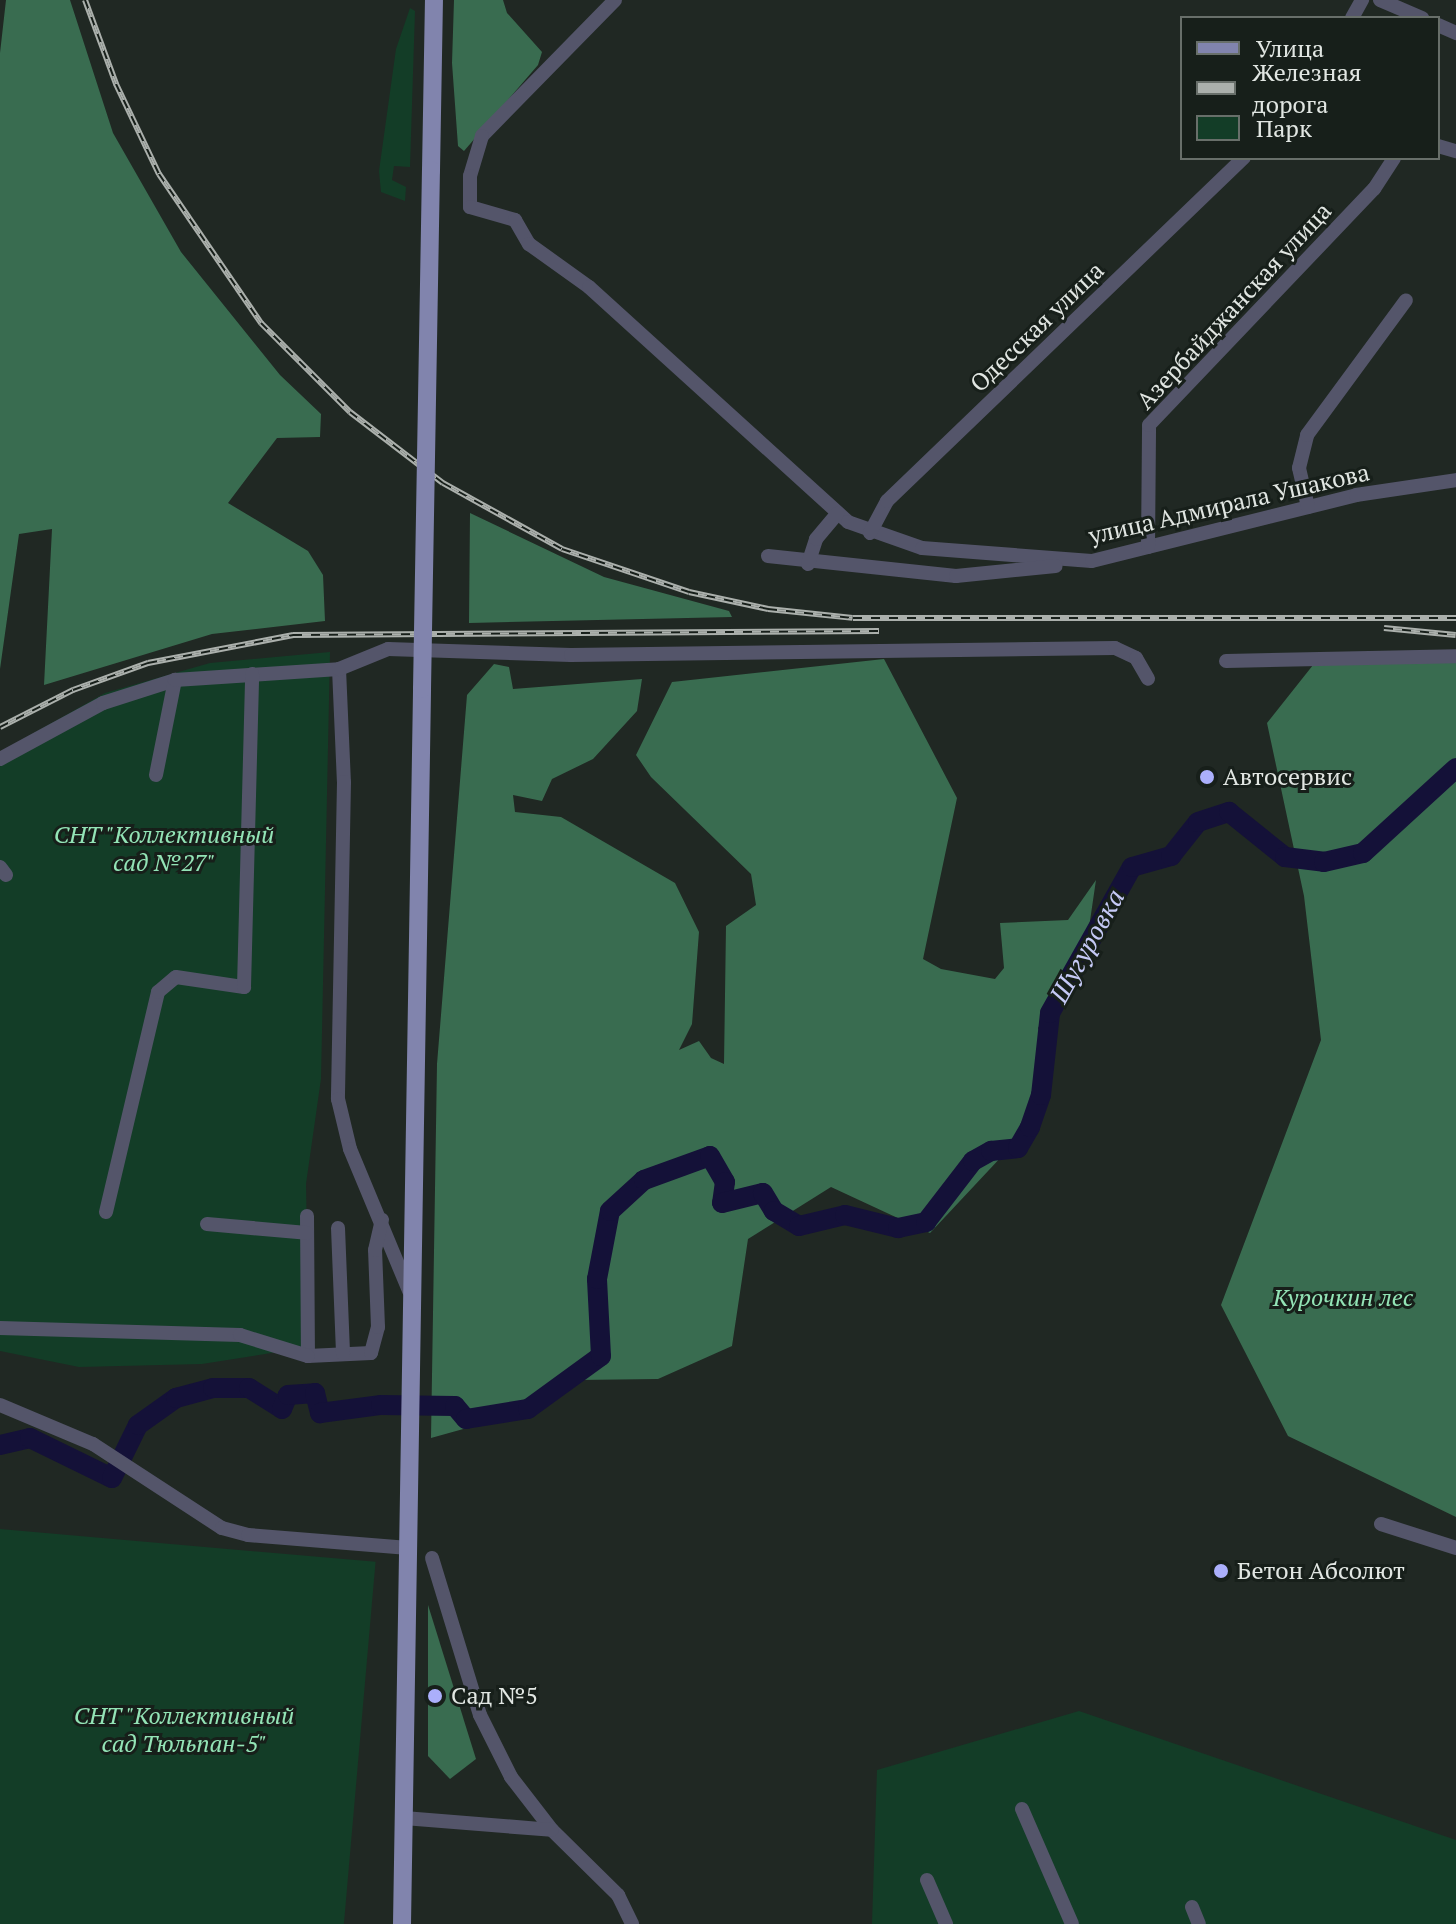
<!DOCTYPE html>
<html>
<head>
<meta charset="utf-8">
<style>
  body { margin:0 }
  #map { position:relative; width:1456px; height:1924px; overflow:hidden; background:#202823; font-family:"PT Serif",serif }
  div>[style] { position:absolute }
  .green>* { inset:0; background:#133d27; transform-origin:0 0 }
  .forest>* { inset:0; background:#396c50 }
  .river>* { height:20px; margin:-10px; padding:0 10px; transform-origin:10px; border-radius:10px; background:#141138 }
  .minor>* { height:14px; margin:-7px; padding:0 7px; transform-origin:7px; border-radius:7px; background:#54556a }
  .major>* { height:18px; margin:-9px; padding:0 9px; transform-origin:9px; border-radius:9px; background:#8184ad }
  .rail>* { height:6px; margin-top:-3px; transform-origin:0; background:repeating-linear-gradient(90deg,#171f1a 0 9px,#abb0ac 0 18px); box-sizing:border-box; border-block:2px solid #abb0ac }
  .major-bridge>* { height:18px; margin:-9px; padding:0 9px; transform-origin:9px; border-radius:9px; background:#8184ad }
  .dots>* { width:22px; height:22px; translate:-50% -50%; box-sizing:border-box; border:4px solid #171f1a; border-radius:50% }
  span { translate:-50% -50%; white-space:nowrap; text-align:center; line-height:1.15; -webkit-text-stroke:6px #171f1a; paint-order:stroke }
  .street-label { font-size:24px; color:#e1e6e2 }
  .poi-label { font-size:24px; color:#e1e6e2 }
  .left { translate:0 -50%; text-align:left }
  .park-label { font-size:24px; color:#93e4b6; font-style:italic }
  .water-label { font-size:26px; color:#c5c9f5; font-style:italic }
  .legend { position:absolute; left:1180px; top:16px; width:260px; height:144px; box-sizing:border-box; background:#171f1a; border:2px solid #686f6a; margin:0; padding:10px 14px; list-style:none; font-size:24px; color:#e1e6e2 }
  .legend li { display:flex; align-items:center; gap:16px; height:40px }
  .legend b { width:40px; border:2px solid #686f6a }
</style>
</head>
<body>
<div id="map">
  <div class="green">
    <div style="clip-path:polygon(410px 8px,415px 11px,410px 167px,394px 166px,392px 180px,406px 187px,405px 201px,381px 192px,379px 171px,396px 49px)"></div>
    <div style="clip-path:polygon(330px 652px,321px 1079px,306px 1184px,309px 1347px,202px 1364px,79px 1367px,0 1351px,0 752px,105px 693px,210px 663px)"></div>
    <div style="left:0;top:1529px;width:377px;height:395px;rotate:5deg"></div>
    <div style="clip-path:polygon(1079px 1711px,1456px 1840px,1456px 1924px,872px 1924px,877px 1770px)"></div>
  </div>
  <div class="forest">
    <div style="clip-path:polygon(6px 0,70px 0,113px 133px,181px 252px,280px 375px,321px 414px,320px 437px,277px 438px,228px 503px,308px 551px,323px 575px,325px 621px,212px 634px,44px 685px,52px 529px,19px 534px,0 669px,0 53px)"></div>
    <div style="clip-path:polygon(454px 0,503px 0,507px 13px,542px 52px,538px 65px,464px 151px,458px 146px,452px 63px)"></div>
    <div style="clip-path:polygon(470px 513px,604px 577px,729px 611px,732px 617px,469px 623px)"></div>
    <div style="clip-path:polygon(884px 659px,957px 798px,923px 959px,941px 969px,995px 979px,1004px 968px,1000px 923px,1068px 920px,1096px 880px,1086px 948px,1038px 1028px,1051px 1059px,1019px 1138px,930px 1233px,831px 1187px,748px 1239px,732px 1346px,658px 1379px,577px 1380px,535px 1409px,431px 1438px,437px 1064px,467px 695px,494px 664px,509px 667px,513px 689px,642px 679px,637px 711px,593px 759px,552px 779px,542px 801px,513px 795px,515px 812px,561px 817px,675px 883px,699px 932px,692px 1024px,679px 1050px,699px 1041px,711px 1058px,724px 1064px,726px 926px,756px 905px,751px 874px,651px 777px,636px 755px,672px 682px)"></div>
    <div style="clip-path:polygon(1317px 660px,1456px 661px,1456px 1517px,1288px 1436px,1221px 1305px,1321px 1040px,1304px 896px,1267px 723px)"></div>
    <div style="clip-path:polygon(428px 1605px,476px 1759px,450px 1779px,428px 1756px)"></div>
  </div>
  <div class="river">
    <div style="left:0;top:1445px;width:31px;rotate:-13deg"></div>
    <div style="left:30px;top:1438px;width:91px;rotate:26deg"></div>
    <div style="left:112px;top:1478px;width:59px;rotate:-63.9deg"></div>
    <div style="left:138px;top:1425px;width:47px;rotate:-35.4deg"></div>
    <div style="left:176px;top:1398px;width:38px;rotate:-15deg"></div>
    <div style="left:213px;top:1388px;width:36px"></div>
    <div style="left:249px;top:1388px;width:39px;rotate:32deg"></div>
    <div style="left:282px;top:1409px;width:15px;rotate:-67deg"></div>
    <div style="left:288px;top:1395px;width:27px;rotate:-4deg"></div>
    <div style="left:315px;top:1393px;width:21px;rotate:76deg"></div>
    <div style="left:320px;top:1413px;width:62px;rotate:-7.5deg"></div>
    <div style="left:381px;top:1405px;width:74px;rotate:0.8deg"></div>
    <div style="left:455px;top:1406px;width:17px;rotate:50deg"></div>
    <div style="left:466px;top:1419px;width:63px;rotate:-9.2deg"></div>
    <div style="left:528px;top:1409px;width:90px;rotate:-36deg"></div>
    <div style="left:601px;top:1356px;width:77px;rotate:-93deg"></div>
    <div style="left:597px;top:1279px;width:69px;rotate:-79.2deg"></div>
    <div style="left:610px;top:1211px;width:46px;rotate:-42.4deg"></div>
    <div style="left:644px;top:1180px;width:70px;rotate:-20deg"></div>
    <div style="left:710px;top:1156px;width:30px;rotate:60deg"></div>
    <div style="left:725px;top:1182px;width:21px;rotate:98deg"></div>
    <div style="left:722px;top:1203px;width:42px;rotate:-13.7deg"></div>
    <div style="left:763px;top:1193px;width:21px;rotate:59deg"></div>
    <div style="left:774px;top:1211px;width:29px;rotate:31deg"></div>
    <div style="left:799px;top:1226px;width:47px;rotate:-13.4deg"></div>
    <div style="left:845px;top:1215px;width:55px;rotate:13.8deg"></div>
    <div style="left:898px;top:1228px;width:29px;rotate:-12deg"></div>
    <div style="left:926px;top:1222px;width:77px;rotate:-52.4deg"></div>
    <div style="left:973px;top:1161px;width:21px;rotate:-29deg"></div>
    <div style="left:991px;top:1151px;width:27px;rotate:-6deg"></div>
    <div style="left:1018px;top:1148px;width:24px;rotate:-60deg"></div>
    <div style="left:1030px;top:1127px;width:34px;rotate:-71deg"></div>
    <div style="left:1041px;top:1095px;width:82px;rotate:-83.7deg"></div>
    <div style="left:1050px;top:1013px;width:167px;rotate:-60.7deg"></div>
    <div style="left:1132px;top:867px;width:41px;rotate:-15.8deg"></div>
    <div style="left:1171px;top:856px;width:43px;rotate:-51.5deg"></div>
    <div style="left:1198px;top:822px;width:33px;rotate:-18deg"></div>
    <div style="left:1229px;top:812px;width:72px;rotate:38.8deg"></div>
    <div style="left:1285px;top:857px;width:39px;rotate:7deg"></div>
    <div style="left:1324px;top:862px;width:40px;rotate:-13deg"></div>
    <div style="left:1363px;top:853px;width:126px;rotate:-42.4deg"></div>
  </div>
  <div class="minor">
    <div style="left:615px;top:0;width:190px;rotate:134.4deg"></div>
    <div style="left:482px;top:136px;width:42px;rotate:106.7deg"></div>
    <div style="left:470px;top:176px;width:31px;rotate:90deg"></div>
    <div style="left:470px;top:207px;width:47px;rotate:16.1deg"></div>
    <div style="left:515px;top:220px;width:28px;rotate:60deg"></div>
    <div style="left:529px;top:244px;width:74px;rotate:35.6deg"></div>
    <div style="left:589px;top:287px;width:350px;rotate:42.2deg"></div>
    <div style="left:848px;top:522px;width:78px;rotate:19.4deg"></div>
    <div style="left:922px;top:548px;width:170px;rotate:4.4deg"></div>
    <div style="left:1092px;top:561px;width:272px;rotate:-14deg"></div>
    <div style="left:1356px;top:495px;width:101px;rotate:-8.5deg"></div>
    <div style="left:1380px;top:0;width:46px;rotate:23.2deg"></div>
    <div style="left:1352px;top:18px;width:21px;rotate:-61deg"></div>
    <div style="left:1438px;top:25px;width:20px;rotate:24deg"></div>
    <div style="left:1438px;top:146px;width:19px;rotate:16deg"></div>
    <div style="left:1308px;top:507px;width:40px;rotate:-103deg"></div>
    <div style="left:1299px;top:468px;width:34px;rotate:-76deg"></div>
    <div style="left:1307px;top:435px;width:167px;rotate:-53.7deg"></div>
    <div style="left:870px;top:533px;width:36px;rotate:-62deg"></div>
    <div style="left:887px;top:501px;width:495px;rotate:-43.9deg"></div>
    <div style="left:1148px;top:547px;width:122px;rotate:-89.5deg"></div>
    <div style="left:1149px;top:425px;width:326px;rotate:-46.4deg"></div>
    <div style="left:1374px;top:189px;width:37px;rotate:-57deg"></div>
    <div style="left:768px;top:556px;width:189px;rotate:6.1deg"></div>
    <div style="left:956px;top:576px;width:100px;rotate:-5.7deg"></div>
    <div style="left:808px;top:564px;width:26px;rotate:-72deg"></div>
    <div style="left:816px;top:539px;width:33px;rotate:-50deg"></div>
    <div style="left:1226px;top:661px;width:230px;rotate:-1.2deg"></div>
    <div style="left:339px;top:669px;width:113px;rotate:87.5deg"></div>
    <div style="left:344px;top:782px;width:317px;rotate:91.1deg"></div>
    <div style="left:338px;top:1099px;width:51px;rotate:76.5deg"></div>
    <div style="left:350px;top:1149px;width:154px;rotate:67.4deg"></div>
    <div style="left:0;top:759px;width:117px;rotate:-28.5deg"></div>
    <div style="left:103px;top:703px;width:76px;rotate:-17.7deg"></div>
    <div style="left:156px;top:775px;width:97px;rotate:-78.7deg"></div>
    <div style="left:175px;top:680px;width:164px;rotate:-3.8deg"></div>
    <div style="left:339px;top:669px;width:53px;rotate:-22.2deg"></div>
    <div style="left:388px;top:649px;width:183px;rotate:1.9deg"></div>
    <div style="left:571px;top:655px;width:544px;rotate:-0.74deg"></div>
    <div style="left:1115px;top:648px;width:23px;rotate:25deg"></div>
    <div style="left:1136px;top:658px;width:24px;rotate:60deg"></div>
    <div style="left:0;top:867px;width:10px;rotate:53deg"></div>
    <div style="left:106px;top:1212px;width:226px;rotate:-76.7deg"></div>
    <div style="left:158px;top:992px;width:23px;rotate:-40deg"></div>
    <div style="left:176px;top:977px;width:69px;rotate:8.4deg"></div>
    <div style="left:244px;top:987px;width:313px;rotate:-88.5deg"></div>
    <div style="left:307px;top:1216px;width:140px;rotate:89.6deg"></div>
    <div style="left:308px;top:1356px;width:63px;rotate:-2.7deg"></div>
    <div style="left:371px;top:1353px;width:27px;rotate:-75deg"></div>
    <div style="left:378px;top:1327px;width:77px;rotate:-92.2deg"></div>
    <div style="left:375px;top:1250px;width:31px;rotate:-77deg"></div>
    <div style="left:207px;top:1224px;width:100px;rotate:5.1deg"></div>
    <div style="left:338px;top:1228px;width:126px;rotate:87.7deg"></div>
    <div style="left:0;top:1328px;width:240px;rotate:1.7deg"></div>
    <div style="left:240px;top:1335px;width:71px;rotate:17.2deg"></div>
    <div style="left:0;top:1405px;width:101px;rotate:22.8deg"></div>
    <div style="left:93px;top:1444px;width:154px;rotate:33.1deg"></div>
    <div style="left:222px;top:1528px;width:27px;rotate:15deg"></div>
    <div style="left:248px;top:1535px;width:161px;rotate:4.6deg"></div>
    <div style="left:1381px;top:1524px;width:79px;rotate:17.7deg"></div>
    <div style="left:432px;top:1558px;width:164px;rotate:73deg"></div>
    <div style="left:480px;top:1715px;width:69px;rotate:63.4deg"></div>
    <div style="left:511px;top:1777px;width:67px;rotate:52.3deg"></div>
    <div style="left:552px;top:1830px;width:93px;rotate:44.6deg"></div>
    <div style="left:618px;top:1895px;width:32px;rotate:64deg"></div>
    <div style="left:1022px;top:1809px;width:125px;rotate:66.5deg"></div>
    <div style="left:404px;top:1818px;width:148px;rotate:4.6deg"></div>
    <div style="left:927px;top:1880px;width:48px;rotate:66.6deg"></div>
    <div style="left:1192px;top:1907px;width:18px;rotate:68deg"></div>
  </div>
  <div class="major">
    <div style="left:431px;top:170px;width:170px;rotate:-89deg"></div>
    <div style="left:402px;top:1924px;width:1235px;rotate:-89.07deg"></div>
  </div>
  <div class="rail">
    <div style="left:85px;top:0;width:90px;rotate:69.7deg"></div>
    <div style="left:116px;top:84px;width:100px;rotate:64.5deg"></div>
    <div style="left:159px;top:174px;width:181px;rotate:55.6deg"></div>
    <div style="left:261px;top:323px;width:126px;rotate:45deg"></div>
    <div style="left:350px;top:412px;width:117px;rotate:37.4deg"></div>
    <div style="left:443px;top:483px;width:136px;rotate:29deg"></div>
    <div style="left:562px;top:549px;width:134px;rotate:18.7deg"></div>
    <div style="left:689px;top:592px;width:81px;rotate:12.1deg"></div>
    <div style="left:768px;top:609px;width:85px;rotate:6deg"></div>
    <div style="left:853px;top:618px;width:603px"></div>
    <div style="left:1384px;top:628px;width:72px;rotate:5.6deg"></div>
    <div style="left:0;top:727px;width:82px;rotate:-26.9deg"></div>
    <div style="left:73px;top:690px;width:80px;rotate:-19.8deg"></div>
    <div style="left:148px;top:663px;width:148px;rotate:-10.9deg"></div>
    <div style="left:293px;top:635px;width:586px;rotate:-0.39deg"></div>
  </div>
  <div class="major-bridge">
    <div style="left:422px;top:689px;width:519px;rotate:-89.01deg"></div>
  </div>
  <div class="dots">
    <div style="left:1207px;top:777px;background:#abaffb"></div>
    <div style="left:1221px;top:1571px;background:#abaffb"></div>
    <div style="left:435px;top:1696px;background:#abaffb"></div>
  </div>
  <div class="street-label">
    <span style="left:1234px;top:306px;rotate:-47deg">Азербайджанская улица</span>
    <span style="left:1037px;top:327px;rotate:-44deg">Одесская улица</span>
    <span style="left:1229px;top:504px;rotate:-13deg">улица Адмирала Ушакова</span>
  </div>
  <div class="poi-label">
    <span class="left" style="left:1223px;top:777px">Автосервис</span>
    <span class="left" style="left:1237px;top:1571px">Бетон Абсолют</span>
    <span class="left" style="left:451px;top:1696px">Сад №5</span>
  </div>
  <div class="park-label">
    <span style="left:164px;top:849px">СНТ "Коллективный<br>сад №27"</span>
    <span style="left:1343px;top:1298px">Курочкин лес</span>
    <span style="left:184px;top:1730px">СНТ "Коллективный<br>сад Тюльпан-5"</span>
  </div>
  <div class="water-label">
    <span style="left:1087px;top:946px;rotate:-61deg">Шугуровка</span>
  </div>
  <ul class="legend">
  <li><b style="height:10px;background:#8184ad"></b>Улица</li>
  <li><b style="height:10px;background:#abb0ac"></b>Железная дорога</li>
  <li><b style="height:22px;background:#133d27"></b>Парк</li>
  </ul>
</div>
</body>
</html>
